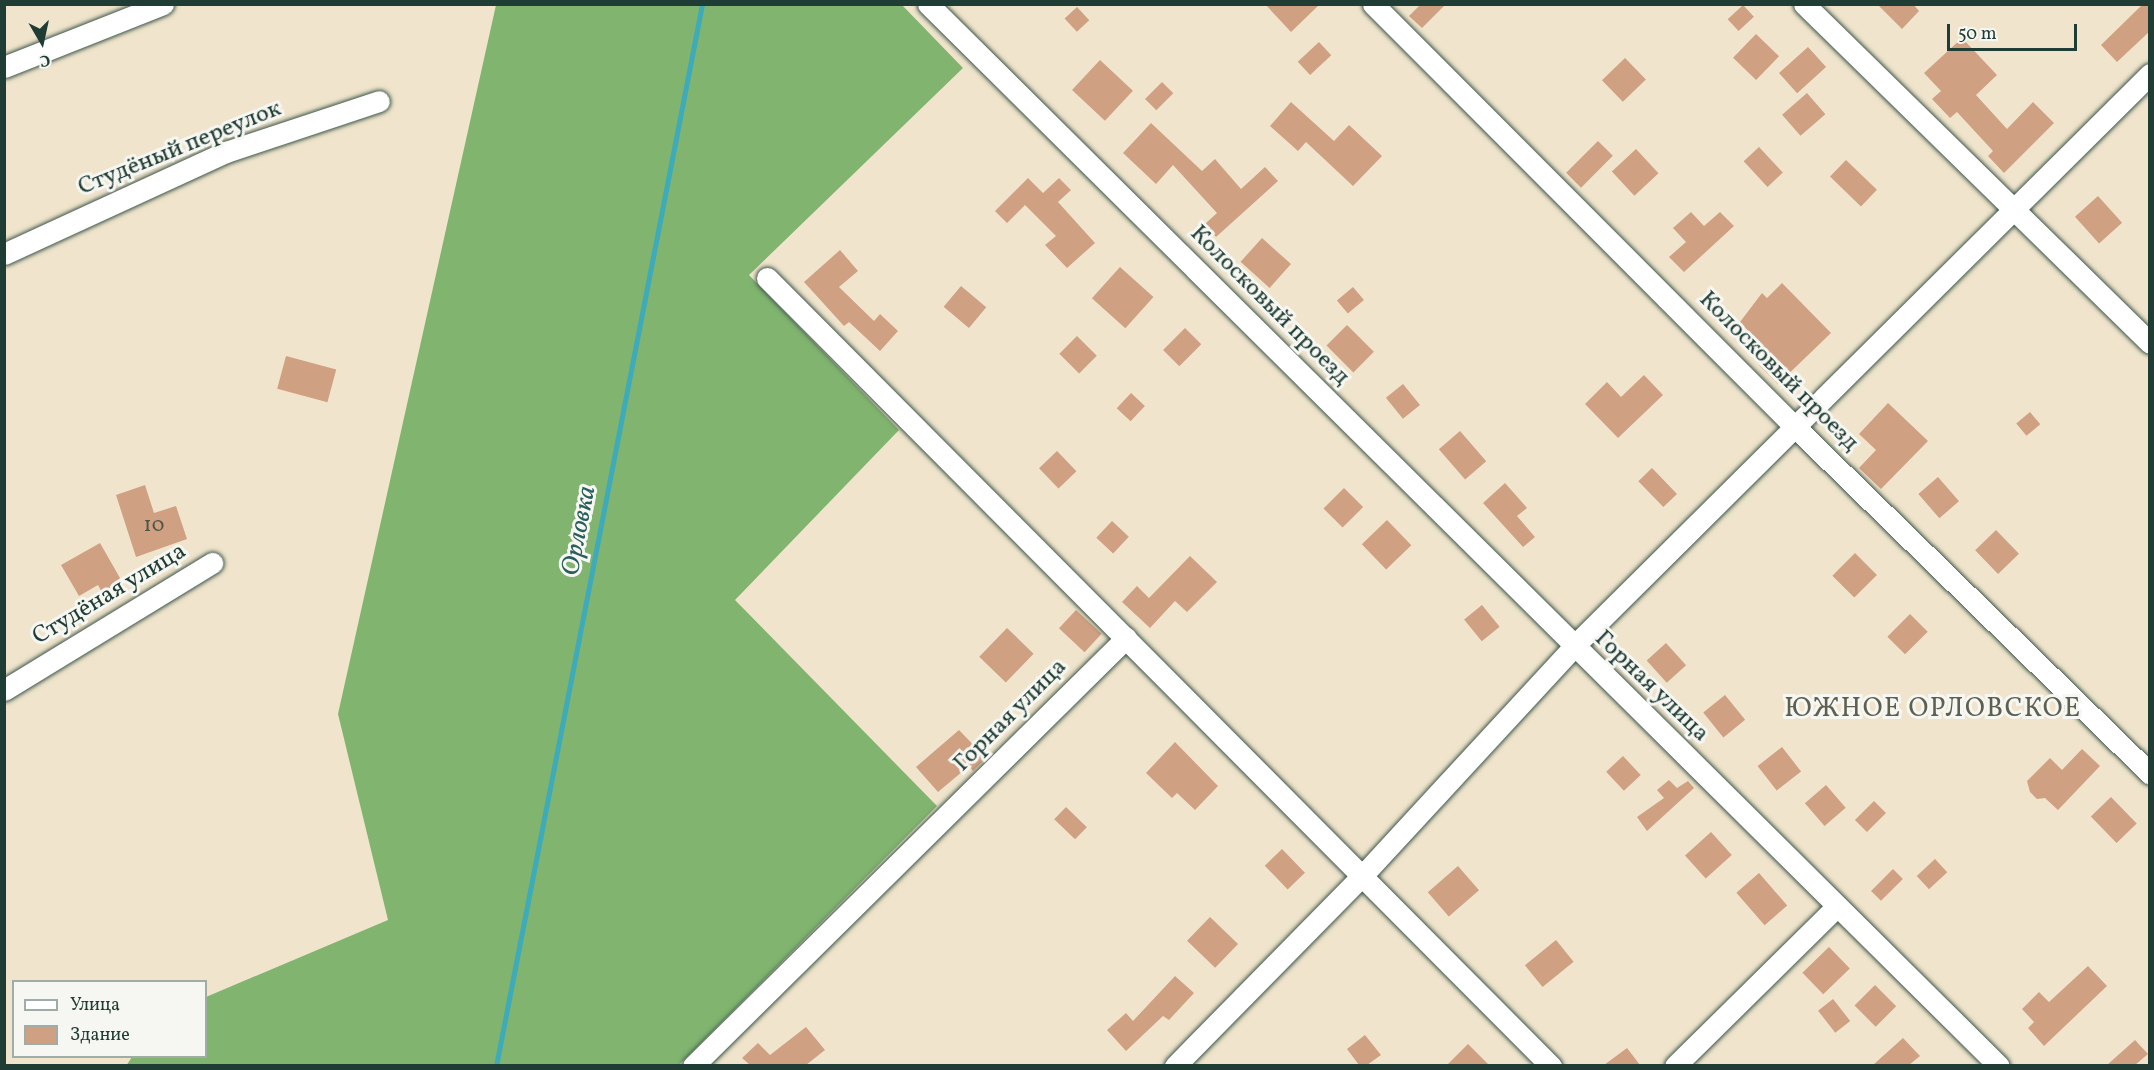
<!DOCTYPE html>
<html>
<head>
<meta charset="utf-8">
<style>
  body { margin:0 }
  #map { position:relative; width:2154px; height:1070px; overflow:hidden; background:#f0e5cc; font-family:Vollkorn,serif }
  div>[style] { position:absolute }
  .forest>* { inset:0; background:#80b46f }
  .stream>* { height:5px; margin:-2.5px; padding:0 2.5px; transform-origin:2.5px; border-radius:2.5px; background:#3dabba }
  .building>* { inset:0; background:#cfa081; transform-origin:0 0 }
  .roads { filter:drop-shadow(0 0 2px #3e564b) drop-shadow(0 0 2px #3e564b) }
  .minor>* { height:21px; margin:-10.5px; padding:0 10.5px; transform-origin:10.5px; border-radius:10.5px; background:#fff }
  span { translate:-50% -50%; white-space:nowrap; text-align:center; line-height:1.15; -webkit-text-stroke:6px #f6f6f2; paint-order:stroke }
  .number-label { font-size:21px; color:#4b5647 }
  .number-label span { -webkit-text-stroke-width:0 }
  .street-label { font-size:24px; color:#1f3d34 }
  .water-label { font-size:26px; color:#285e5c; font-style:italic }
  .quarter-label { font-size:27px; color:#5d604f; letter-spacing:1.5px }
  .frame { position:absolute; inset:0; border:6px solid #1f3d34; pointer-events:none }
  .legend { position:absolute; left:12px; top:980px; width:195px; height:78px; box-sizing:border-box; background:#f6f6f2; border:2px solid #a0aca6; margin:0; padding:8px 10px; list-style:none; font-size:18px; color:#1f3d34 }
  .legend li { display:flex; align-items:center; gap:12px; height:30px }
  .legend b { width:30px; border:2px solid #a0aca6 }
  .north { position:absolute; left:12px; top:12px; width:60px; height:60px; -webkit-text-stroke:4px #f6f6f2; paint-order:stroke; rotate:171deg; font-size:16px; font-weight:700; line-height:24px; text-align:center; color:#1f3d34 }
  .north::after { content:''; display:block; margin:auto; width:21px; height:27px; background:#1f3d34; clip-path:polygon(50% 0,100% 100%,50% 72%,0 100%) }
  .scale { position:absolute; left:1947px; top:24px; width:130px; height:27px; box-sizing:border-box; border:3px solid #1f3d34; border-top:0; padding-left:8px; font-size:18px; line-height:21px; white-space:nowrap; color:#1f3d34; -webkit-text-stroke:4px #f6f6f2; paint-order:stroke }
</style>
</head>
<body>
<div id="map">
  <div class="forest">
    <div style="clip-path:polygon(496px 5px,902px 5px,963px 68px,749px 275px,899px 430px,735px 600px,937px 806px,679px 1065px,126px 1066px,132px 1057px,206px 1056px,206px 997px,388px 920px,338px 714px)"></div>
  </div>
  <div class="stream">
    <div style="left:496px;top:1066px;width:1082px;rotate:-79.02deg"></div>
  </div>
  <div class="building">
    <div style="clip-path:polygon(1265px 4px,1320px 4px,1291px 32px)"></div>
    <div style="clip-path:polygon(1421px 4px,1446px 4px,1422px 28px,1409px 16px)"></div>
    <div style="clip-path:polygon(1877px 4px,1913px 4px,1919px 11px,1902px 29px)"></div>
    <div style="clip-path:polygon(2143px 4px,2150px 4px,2150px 31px,2117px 62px,2101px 45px)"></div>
    <div style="left:1743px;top:5px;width:16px;height:21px;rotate:47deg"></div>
    <div style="left:1077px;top:7px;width:18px;height:17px;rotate:47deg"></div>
    <div style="left:1756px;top:34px;width:32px;height:33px;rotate:44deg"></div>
    <div style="clip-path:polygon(1962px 38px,1997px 75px,1976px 95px,2007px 129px,2033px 102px,2054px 123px,2004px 173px,1988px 156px,1993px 151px,1957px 112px,1950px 118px,1932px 99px,1941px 91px,1924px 73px)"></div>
    <div style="left:1319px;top:42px;width:18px;height:29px;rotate:47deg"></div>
    <div style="left:1808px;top:47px;width:27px;height:39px;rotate:48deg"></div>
    <div style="left:1625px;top:58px;width:30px;height:32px;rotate:46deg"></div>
    <div style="left:1100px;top:60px;width:45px;height:41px;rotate:43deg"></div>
    <div style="left:1162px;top:82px;width:16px;height:24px;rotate:45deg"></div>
    <div style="left:1807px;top:93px;width:28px;height:33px;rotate:49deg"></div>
    <div style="clip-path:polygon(1291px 102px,1334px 141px,1349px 125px,1382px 156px,1353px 186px,1306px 142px,1298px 151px,1270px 126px)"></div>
    <div style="clip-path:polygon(1151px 123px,1202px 171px,1215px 159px,1241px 189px,1265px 167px,1278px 181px,1216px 237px,1205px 224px,1217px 213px,1173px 165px,1156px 184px,1123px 153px)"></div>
    <div style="left:1598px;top:141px;width:21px;height:45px;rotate:45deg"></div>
    <div style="left:1759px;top:147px;width:35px;height:21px;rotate:47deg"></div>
    <div style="left:1636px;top:149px;width:33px;height:33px;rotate:47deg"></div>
    <div style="left:1846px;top:160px;width:43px;height:23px;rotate:44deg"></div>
    <div style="clip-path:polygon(1028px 178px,1043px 193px,1059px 178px,1071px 190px,1058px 202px,1095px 243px,1067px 268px,1045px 245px,1056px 236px,1025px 205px,1007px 223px,995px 211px)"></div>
    <div style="left:2098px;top:196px;width:36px;height:31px;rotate:48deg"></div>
    <div style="clip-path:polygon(1691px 212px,1704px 226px,1720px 212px,1734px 226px,1684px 272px,1669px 257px,1686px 242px,1673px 228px)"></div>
    <div style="left:1262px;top:238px;width:39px;height:32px;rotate:42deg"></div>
    <div style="clip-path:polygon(840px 250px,858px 271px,839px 287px,874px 321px,880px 314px,898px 331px,880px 351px,849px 322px,844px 326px,804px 282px)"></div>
    <div style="left:1120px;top:267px;width:45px;height:42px;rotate:42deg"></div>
    <div style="clip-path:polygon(1782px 283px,1831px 333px,1778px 384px,1759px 365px,1770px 354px,1740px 322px,1762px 293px,1767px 298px)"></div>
    <div style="left:961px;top:286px;width:33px;height:27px;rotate:40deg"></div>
    <div style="left:1353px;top:287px;width:17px;height:21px;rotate:50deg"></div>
    <div style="left:1347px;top:325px;width:38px;height:29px;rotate:45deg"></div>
    <div style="left:1185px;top:328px;width:23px;height:31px;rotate:45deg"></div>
    <div style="left:1077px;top:336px;width:28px;height:25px;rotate:45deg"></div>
    <div style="left:286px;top:356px;width:52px;height:34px;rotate:15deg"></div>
    <div style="clip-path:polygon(1644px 375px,1663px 395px,1618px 438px,1585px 404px,1607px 382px,1621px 397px)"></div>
    <div style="left:1403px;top:384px;width:27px;height:22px;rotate:51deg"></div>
    <div style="left:1131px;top:393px;width:19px;height:21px;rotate:43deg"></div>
    <div style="clip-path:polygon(1888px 403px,1928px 441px,1881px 489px,1859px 468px,1876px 450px,1859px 434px)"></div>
    <div style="left:2030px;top:412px;width:16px;height:18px;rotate:50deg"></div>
    <div style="left:1460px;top:431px;width:40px;height:28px;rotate:49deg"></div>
    <div style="left:1057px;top:451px;width:28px;height:25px;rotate:46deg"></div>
    <div style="left:1652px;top:468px;width:36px;height:19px;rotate:46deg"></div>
    <div style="left:1938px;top:477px;width:32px;height:26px;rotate:49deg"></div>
    <div style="clip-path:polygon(1505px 483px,1527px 508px,1517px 516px,1535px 537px,1523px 547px,1483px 503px)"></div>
    <div style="clip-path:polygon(145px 485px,154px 513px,176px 506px,187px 539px,136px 557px,116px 495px)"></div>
    <div style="left:1344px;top:488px;width:27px;height:29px;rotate:45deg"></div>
    <div style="left:1387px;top:520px;width:35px;height:35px;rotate:46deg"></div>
    <div style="left:1112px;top:521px;width:23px;height:23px;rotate:43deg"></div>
    <div style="left:1996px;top:530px;width:33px;height:29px;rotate:46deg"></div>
    <div style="clip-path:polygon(100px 543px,124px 585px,104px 596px,98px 585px,79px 596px,61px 565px)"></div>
    <div style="left:1855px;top:553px;width:31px;height:32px;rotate:45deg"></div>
    <div style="clip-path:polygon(1190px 556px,1217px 582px,1187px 612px,1175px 601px,1150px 628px,1122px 602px,1137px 586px,1149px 598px)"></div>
    <div style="left:1482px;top:605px;width:28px;height:23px;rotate:51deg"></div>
    <div style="left:1076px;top:610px;width:35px;height:25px;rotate:43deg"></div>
    <div style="left:1910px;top:614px;width:25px;height:32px;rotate:45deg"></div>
    <div style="left:1007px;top:628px;width:37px;height:40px;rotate:44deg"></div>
    <div style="left:1666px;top:643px;width:30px;height:26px;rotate:48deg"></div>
    <div style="left:1725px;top:695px;width:32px;height:28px;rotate:51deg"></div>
    <div style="clip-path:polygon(959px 730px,986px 758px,973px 771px,969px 766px,938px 792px,916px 767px)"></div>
    <div style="clip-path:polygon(1175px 742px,1218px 786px,1195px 810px,1177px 793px,1172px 798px,1146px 773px)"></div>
    <div style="left:1782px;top:747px;width:31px;height:31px;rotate:52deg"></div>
    <div style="clip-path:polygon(2082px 749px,2100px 766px,2058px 810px,2045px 798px,2037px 799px,2030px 792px,2027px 781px,2050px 758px,2062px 770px)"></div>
    <div style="left:1623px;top:756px;width:26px;height:23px;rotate:47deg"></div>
    <div style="clip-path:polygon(1669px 780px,1677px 788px,1688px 781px,1694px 788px,1647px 831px,1637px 817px,1664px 798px,1657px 790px)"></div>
    <div style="left:1826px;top:785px;width:30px;height:28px;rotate:49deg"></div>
    <div style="left:2111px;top:797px;width:37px;height:28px;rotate:46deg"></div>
    <div style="left:1874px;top:801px;width:17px;height:27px;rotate:45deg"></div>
    <div style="left:1066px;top:807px;width:29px;height:17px;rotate:44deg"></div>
    <div style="left:1711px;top:832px;width:31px;height:35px;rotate:48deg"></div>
    <div style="left:1282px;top:849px;width:33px;height:24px;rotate:46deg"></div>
    <div style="left:1935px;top:859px;width:18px;height:25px;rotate:47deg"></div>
    <div style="left:1458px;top:866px;width:32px;height:40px;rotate:49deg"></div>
    <div style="left:1893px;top:869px;width:14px;height:31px;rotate:45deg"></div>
    <div style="left:1759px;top:873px;width:43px;height:30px;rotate:49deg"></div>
    <div style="left:1210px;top:917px;width:39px;height:33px;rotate:44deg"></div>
    <div style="left:1556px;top:940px;width:28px;height:40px;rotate:51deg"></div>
    <div style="left:1829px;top:947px;width:30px;height:37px;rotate:46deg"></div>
    <div style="clip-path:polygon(2088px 966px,2107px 986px,2044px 1046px,2028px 1028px,2034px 1022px,2022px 1009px,2039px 992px,2049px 1002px)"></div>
    <div style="clip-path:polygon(1175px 976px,1194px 993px,1169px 1020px,1163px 1016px,1126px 1051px,1107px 1030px,1126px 1013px,1133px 1021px)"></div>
    <div style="left:1875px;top:985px;width:30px;height:29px;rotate:45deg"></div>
    <div style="left:1833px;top:999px;width:28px;height:19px;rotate:52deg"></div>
    <div style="clip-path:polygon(806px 1027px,825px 1050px,806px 1065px,750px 1065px,742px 1058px,758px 1043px,770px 1055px)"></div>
    <div style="clip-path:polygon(1365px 1035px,1381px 1055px,1367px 1065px,1359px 1065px,1347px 1049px)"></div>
    <div style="clip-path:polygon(1903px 1038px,1920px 1056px,1909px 1065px,1873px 1065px)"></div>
    <div style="clip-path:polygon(2135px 1040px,2148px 1054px,2135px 1065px,2107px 1065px)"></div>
    <div style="clip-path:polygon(1468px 1044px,1489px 1065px,1447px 1065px)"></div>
    <div style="clip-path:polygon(1627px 1048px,1640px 1065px,1604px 1065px)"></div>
  </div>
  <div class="roads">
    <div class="minor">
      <div style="left:928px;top:4px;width:1508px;rotate:44.76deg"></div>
      <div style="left:1373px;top:4px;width:598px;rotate:45.07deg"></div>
      <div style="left:1795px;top:427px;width:496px;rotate:44.3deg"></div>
      <div style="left:1804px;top:4px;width:484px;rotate:44.4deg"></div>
      <div style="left:4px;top:67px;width:171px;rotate:-21.6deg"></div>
      <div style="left:4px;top:254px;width:244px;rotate:-24.7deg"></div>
      <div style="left:226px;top:152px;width:161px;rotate:-18.4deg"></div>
      <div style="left:767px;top:278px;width:1112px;rotate:45.15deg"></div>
      <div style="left:4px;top:690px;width:244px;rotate:-31.4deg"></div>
      <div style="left:693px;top:1066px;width:609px;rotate:-44.67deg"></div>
      <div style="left:1175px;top:1066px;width:267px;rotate:-45.5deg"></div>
      <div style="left:1362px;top:876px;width:316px;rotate:-47.3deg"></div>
      <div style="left:1576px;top:644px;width:809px;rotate:-44.8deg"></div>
      <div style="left:1675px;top:1066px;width:226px;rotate:-44.6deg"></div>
    </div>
  </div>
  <div class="number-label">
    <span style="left:154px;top:526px">10</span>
  </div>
  <div class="street-label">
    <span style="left:180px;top:149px;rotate:-22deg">Студёный переулок</span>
    <span style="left:1269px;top:306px;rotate:45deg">Колосковый проезд</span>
    <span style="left:1778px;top:372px;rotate:45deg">Колосковый проезд</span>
    <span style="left:110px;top:595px;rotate:-31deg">Студёная улица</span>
    <span style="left:1651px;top:687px;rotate:44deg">Горная улица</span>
    <span style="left:1011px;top:716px;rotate:-45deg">Горная улица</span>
  </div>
  <div class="water-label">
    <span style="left:580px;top:531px;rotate:-79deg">Орловка</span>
  </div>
  <div class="quarter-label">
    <span style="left:1933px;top:710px">ЮЖНОЕ ОРЛОВСКОЕ</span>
  </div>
  <div class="frame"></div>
  <ul class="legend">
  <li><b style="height:8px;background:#fff"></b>Улица</li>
  <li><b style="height:16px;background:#cfa081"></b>Здание</li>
  </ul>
  <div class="north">С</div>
  <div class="scale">50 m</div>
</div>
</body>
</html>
